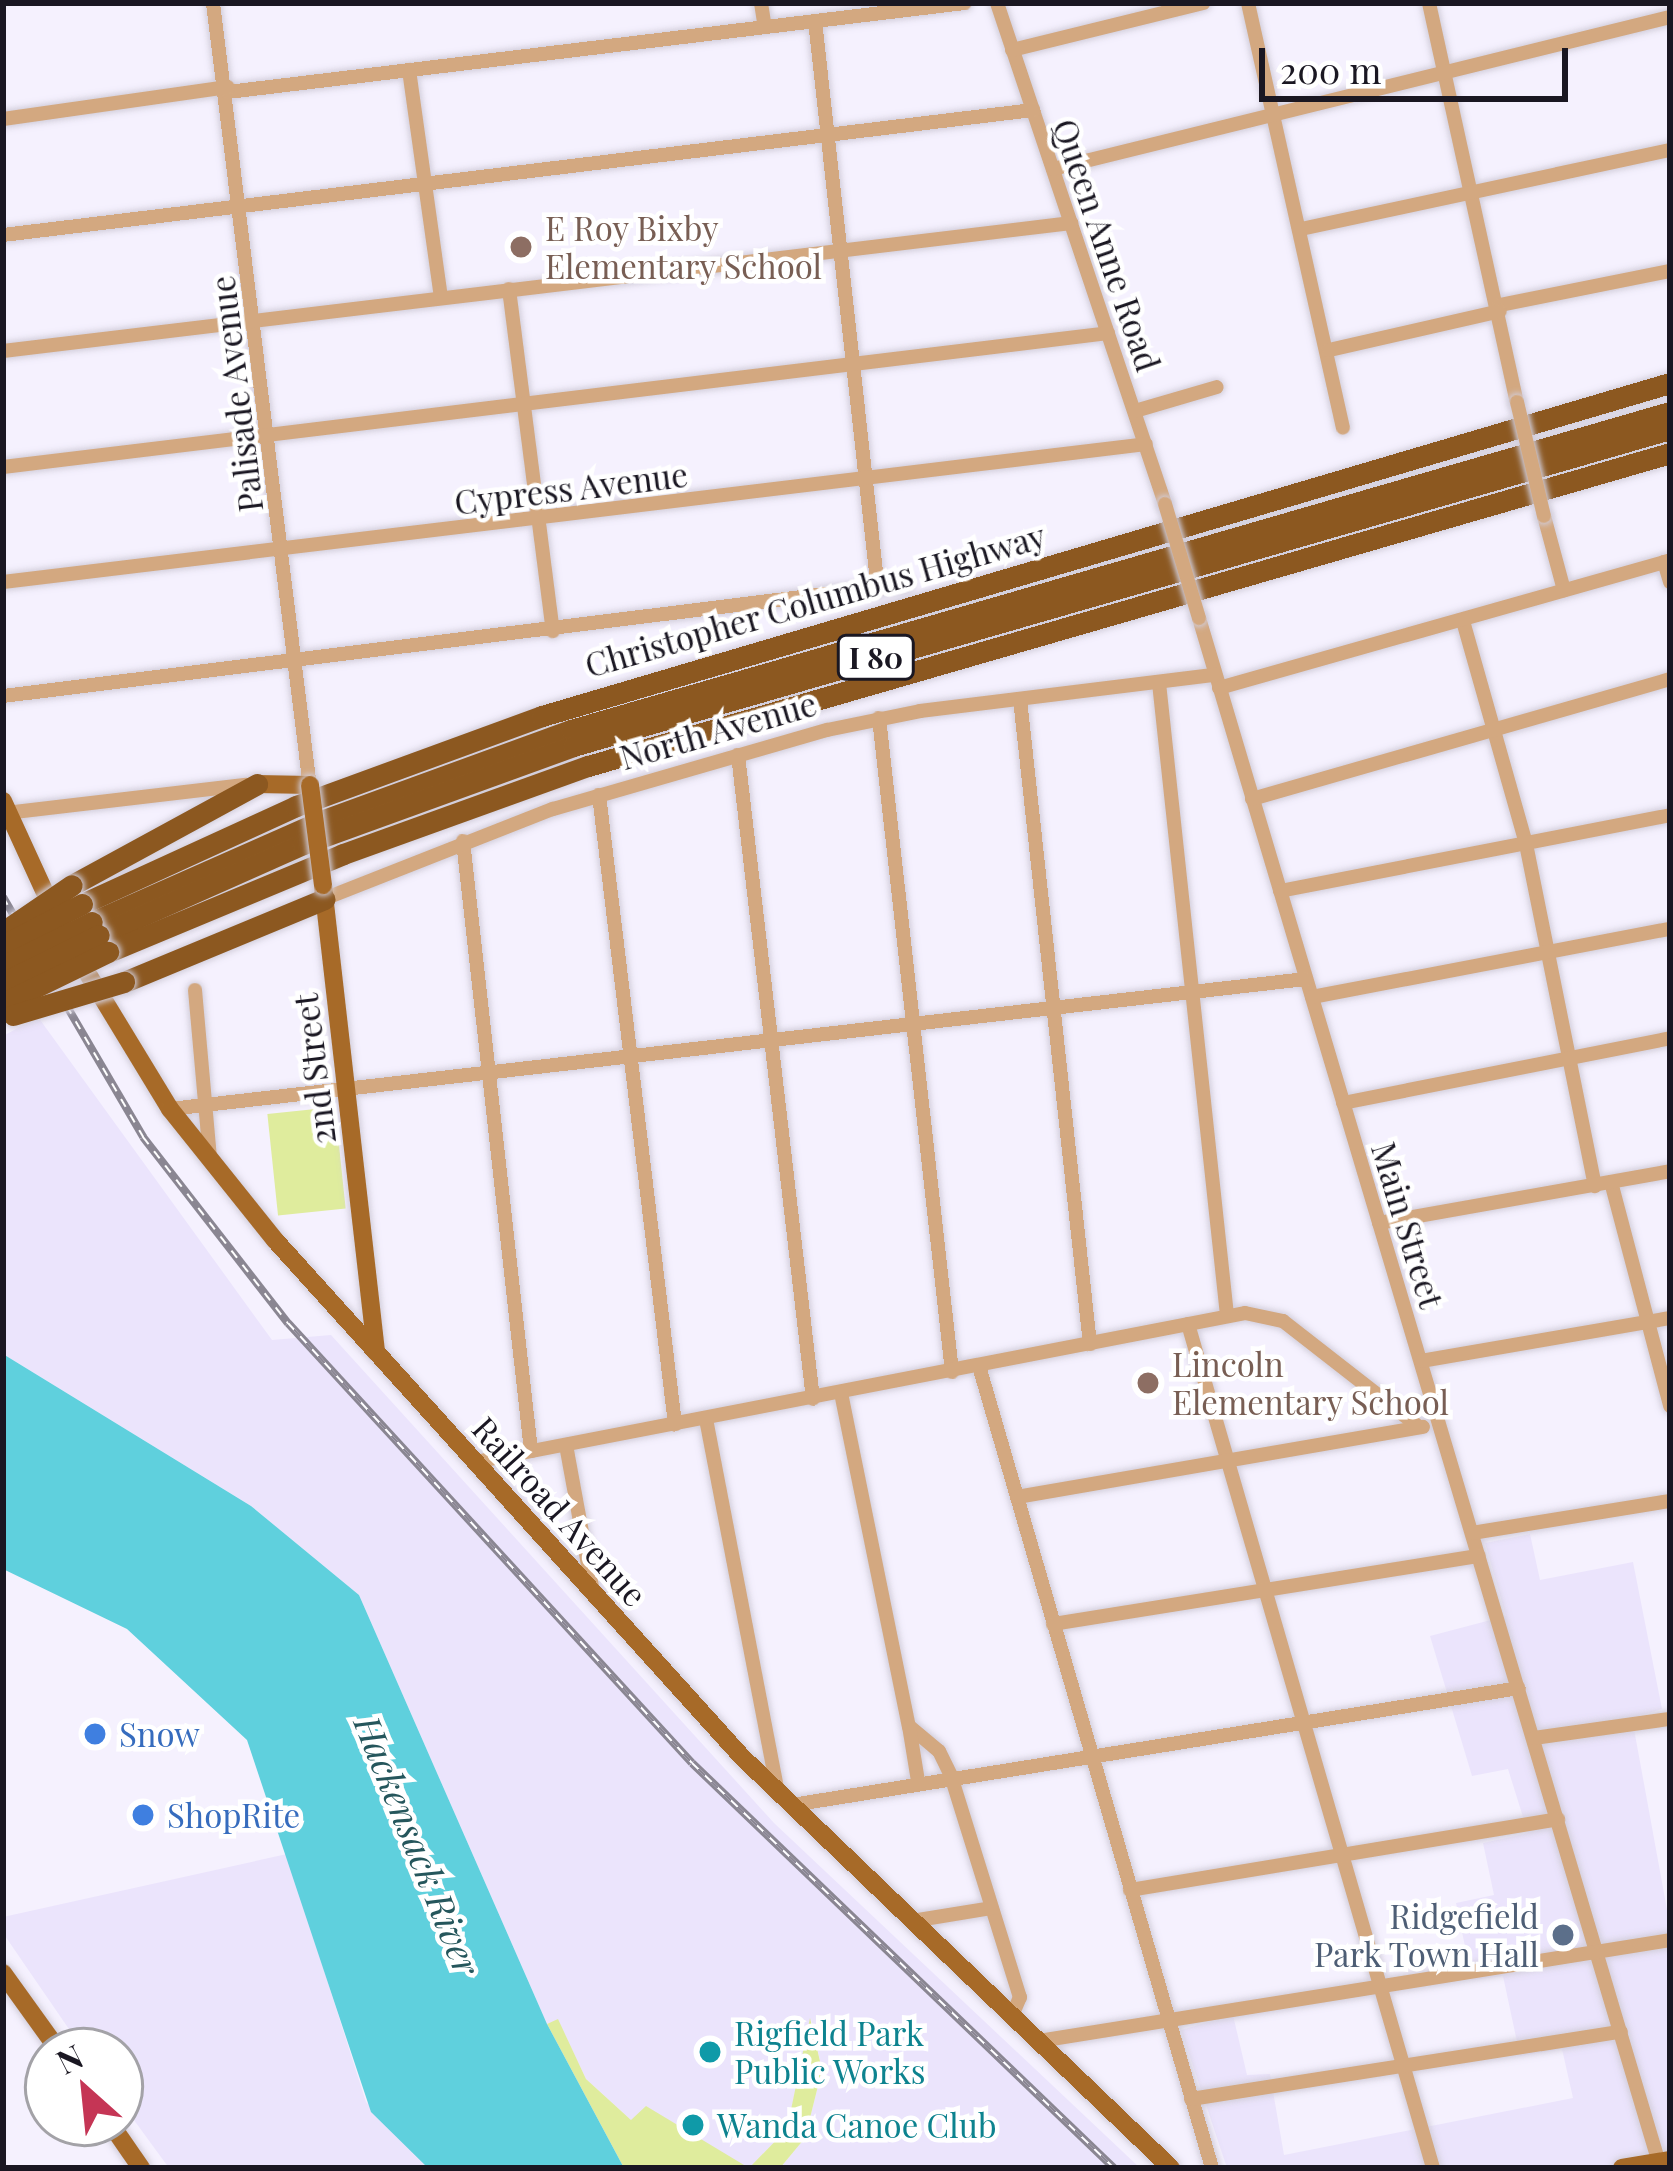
<!DOCTYPE html>
<html>
<head>
<meta charset="utf-8">
<style>
  body { margin:0 }
  #map { position:relative; width:1673px; height:2171px; overflow:hidden; background:#f5f1fe; font-family:"Playfair Display",serif }
  div>[style] { position:absolute }
  .built>* { inset:0; background:#ebe4fc }
  .green>* { inset:0; background:#dfec9d; transform-origin:0 0 }
  .water>* { inset:0; background:#5fd0dd }
  .roads { filter:drop-shadow(0 0 3px #d2cedb) drop-shadow(0 0 3px #d2cedb) }
  .minor>* { height:14px; margin:-7px; padding:0 7px; transform-origin:7px; border-radius:7px; background:#d3a880 }
  .major>* { height:18px; margin:-9px; padding:0 9px; transform-origin:9px; border-radius:9px; background:#a76a28 }
  .highway>* { height:21px; margin:-10.5px; padding:0 10.5px; transform-origin:10.5px; border-radius:10.5px; background:#8c5820 }
  .rail>* { height:8px; margin-top:-4px; transform-origin:0; background:repeating-linear-gradient(90deg,#fff 0 9px,#8a8692 0 18px); box-sizing:border-box; border-block:3px solid #8a8692 }
  .bridges { filter:drop-shadow(0 0 3px #d2cedb) drop-shadow(0 0 3px #d2cedb) }
  .minor-bridge>* { height:14px; margin:-7px; padding:0 7px; transform-origin:7px; border-radius:7px; background:#d3a880 }
  .major-bridge>* { height:18px; margin:-9px; padding:0 9px; transform-origin:9px; border-radius:9px; background:#a76a28 }
  .highway-bridge>* { height:21px; margin:-10.5px; padding:0 10.5px; transform-origin:10.5px; border-radius:10.5px; background:#8c5820 }
  .dots>* { width:33px; height:33px; translate:-50% -50%; box-sizing:border-box; border:6px solid #fff; border-radius:50% }
  span { translate:-50% -50%; white-space:nowrap; text-align:center; line-height:1.15; -webkit-text-stroke:9px #fff; paint-order:stroke }
  .shield-label span { padding:3px 9px; background:#fff; border:3px solid; border-radius:9px; -webkit-text-stroke-width:0 }
  .shield-label { font-size:30px; color:#1a1722; font-weight:700 }
  .education-label { font-size:33px; color:#785e54 }
  .left { translate:0 -50%; text-align:left }
  .street-label { font-size:33px; color:#1a1722 }
  .shop-label { font-size:33px; color:#366cbe }
  .service-label { font-size:33px; color:#4e5e75 }
  .right { translate:-100% -50%; text-align:right }
  .culture-label { font-size:33px; color:#0d838f }
  .water-label { font-size:36px; color:#25565c; font-style:italic }
  .frame { position:absolute; inset:0; border:6px solid #1a1722; pointer-events:none }
  .north { position:absolute; left:24px; top:2027px; width:120px; height:120px; box-sizing:border-box; background:#fff; border:3px solid #a3a2a7; border-radius:50%; rotate:333deg; font-size:33px; font-weight:700; line-height:48px; text-align:center; color:#1a1722 }
  .north::after { content:''; display:block; margin:auto; width:42px; height:54px; background:#c53555; clip-path:polygon(50% 0,100% 100%,50% 72%,0 100%) }
  .scale { position:absolute; left:1259px; top:48px; width:309px; height:54px; box-sizing:border-box; border:6px solid #1a1722; border-top:0; padding-left:15px; font-size:36px; line-height:42px; white-space:nowrap; color:#1a1722; -webkit-text-stroke:9px #fff; paint-order:stroke }
</style>
</head>
<body>
<div id="map">
  <div class="built">
    <div style="clip-path:polygon(38px 1017px,272px 1340px,331px 1335px,774px 1823px,1140px 2168px,780px 2168px,805px 2138px,822px 2070px,811px 2019px,787px 2129px,749px 2168px,631px 2120px,586px 2079px,558px 2020px,547px 2024px,359px 1595px,251px 1506px,3px 1354px,3px 1036px)"></div>
    <div style="clip-path:polygon(1530px 1534px,1540px 1580px,1633px 1562px,1662px 1709px,1632px 1718px,1670px 1926px,1670px 2168px,1227px 2168px,1181px 2030px,1233px 2015px,1247px 2075px,1270px 2074px,1284px 2155px,1573px 2098px,1562px 2049px,1520px 2056px,1503px 1976px,1472px 1980px,1456px 1903px,1494px 1895px,1483px 1843px,1528px 1833px,1508px 1769px,1472px 1776px,1430px 1636px,1506px 1616px,1485px 1543px)"></div>
    <div style="clip-path:polygon(287px 1854px,366px 2102px,434px 2168px,169px 2168px,120px 2101px,120px 2051px,84px 2051px,3px 1933px,3px 1917px)"></div>
  </div>
  <div class="green">
    <div style="left:335px;top:1107px;width:102px;height:68px;rotate:84deg"></div>
    <div style="clip-path:polygon(810px 2018px,822px 2070px,805px 2138px,780px 2168px,624px 2168px,547px 2024px,558px 2019px,586px 2079px,631px 2120px,646px 2106px,749px 2168px,787px 2129px)"></div>
  </div>
  <div class="water">
    <div style="clip-path:polygon(3px 1354px,251px 1506px,359px 1595px,547px 2024px,624px 2168px,428px 2168px,371px 2112px,247px 1740px,127px 1629px,3px 1569px)"></div>
  </div>
  <div class="roads">
    <div class="minor">
      <div style="left:213px;top:3px;width:782px;rotate:82.95deg"></div>
      <div style="left:761px;top:3px;width:24px;rotate:81deg"></div>
      <div style="left:997px;top:3px;width:528px;rotate:71.46deg"></div>
      <div style="left:1248px;top:3px;width:435px;rotate:77.4deg"></div>
      <div style="left:1429px;top:3px;width:409px;rotate:77.6deg"></div>
      <div style="left:815px;top:21px;width:572px;rotate:83.68deg"></div>
      <div style="left:1012px;top:50px;width:197px;rotate:-13.8deg"></div>
      <div style="left:409px;top:70px;width:230px;rotate:82deg"></div>
      <div style="left:228px;top:92px;width:742px;rotate:-6.89deg"></div>
      <div style="left:3px;top:119px;width:227px;rotate:-8.1deg"></div>
      <div style="left:1053px;top:169px;width:635px;rotate:-13.84deg"></div>
      <div style="left:1301px;top:229px;width:377px;rotate:-12.1deg"></div>
      <div style="left:3px;top:235px;width:1038px;rotate:-6.92deg"></div>
      <div style="left:509px;top:289px;width:345px;rotate:82.7deg"></div>
      <div style="left:1500px;top:305px;width:173px;rotate:-11.3deg"></div>
      <div style="left:1329px;top:350px;width:175px;rotate:-12.8deg"></div>
      <div style="left:3px;top:351px;width:1076px;rotate:-6.83deg"></div>
      <div style="left:1135px;top:411px;width:85px;rotate:-16.3deg"></div>
      <div style="left:3px;top:467px;width:1113px;rotate:-6.91deg"></div>
      <div style="left:1544px;top:516px;width:77px;rotate:74.9deg"></div>
      <div style="left:1664px;top:562px;width:21px;rotate:73deg"></div>
      <div style="left:3px;top:582px;width:1151px;rotate:-6.88deg"></div>
      <div style="left:1199px;top:618px;width:1615px;rotate:73.42deg"></div>
      <div style="left:1463px;top:621px;width:232px;rotate:74.2deg"></div>
      <div style="left:1526px;top:844px;width:349px;rotate:78.6deg"></div>
      <div style="left:1159px;top:683px;width:636px;rotate:83.86deg"></div>
      <div style="left:1219px;top:688px;width:469px;rotate:-15.8deg"></div>
      <div style="left:3px;top:696px;width:910px;rotate:-7.07deg"></div>
      <div style="left:1020px;top:699px;width:649px;rotate:83.81deg"></div>
      <div style="left:879px;top:718px;width:658px;rotate:83.63deg"></div>
      <div style="left:738px;top:755px;width:648px;rotate:83.36deg"></div>
      <div style="left:599px;top:795px;width:634px;rotate:83.11deg"></div>
      <div style="left:1252px;top:799px;width:435px;rotate:-16deg"></div>
      <div style="left:6px;top:813px;width:242px;rotate:-6.7deg"></div>
      <div style="left:463px;top:841px;width:614px;rotate:83.64deg"></div>
      <div style="left:1280px;top:891px;width:397px;rotate:-11deg"></div>
      <div style="left:324px;top:899px;width:246px;rotate:-21.5deg"></div>
      <div style="left:553px;top:809px;width:285px;rotate:-16.1deg"></div>
      <div style="left:827px;top:730px;width:95px;rotate:-11.5deg"></div>
      <div style="left:920px;top:711px;width:297px;rotate:-7deg"></div>
      <div style="left:195px;top:990px;width:169px;rotate:84.9deg"></div>
      <div style="left:1312px;top:997px;width:364px;rotate:-10.8deg"></div>
      <div style="left:1343px;top:1103px;width:333px;rotate:-11.2deg"></div>
      <div style="left:170px;top:1109px;width:1143px;rotate:-6.53deg"></div>
      <div style="left:1611px;top:1182px;width:232px;rotate:75.2deg"></div>
      <div style="left:1379px;top:1223px;width:296px;rotate:-10.1deg"></div>
      <div style="left:1188px;top:1324px;width:879px;rotate:73.81deg"></div>
      <div style="left:1421px;top:1361px;width:253px;rotate:-9.8deg"></div>
      <div style="left:979px;top:1366px;width:835px;rotate:73.8deg"></div>
      <div style="left:841px;top:1393px;width:340px;rotate:78.5deg"></div>
      <div style="left:909px;top:1726px;width:39px;rotate:40deg"></div>
      <div style="left:939px;top:1751px;width:28px;rotate:64deg"></div>
      <div style="left:951px;top:1776px;width:232px;rotate:72.7deg"></div>
      <div style="left:1020px;top:1997px;width:21px;rotate:113deg"></div>
      <div style="left:706px;top:1419px;width:380px;rotate:79.1deg"></div>
      <div style="left:566px;top:1445px;width:149px;rotate:79.6deg"></div>
      <div style="left:475px;top:1462px;width:784px;rotate:-10.95deg"></div>
      <div style="left:1245px;top:1313px;width:39px;rotate:12deg"></div>
      <div style="left:1283px;top:1321px;width:172px;rotate:37.9deg"></div>
      <div style="left:1017px;top:1497px;width:412px;rotate:-9.8deg"></div>
      <div style="left:1472px;top:1533px;width:201px;rotate:-9.2deg"></div>
      <div style="left:1053px;top:1624px;width:431px;rotate:-9.1deg"></div>
      <div style="left:909px;top:1726px;width:56px;rotate:80.7deg"></div>
      <div style="left:1534px;top:1738px;width:137px;rotate:-8deg"></div>
      <div style="left:792px;top:1805px;width:736px;rotate:-9.14deg"></div>
      <div style="left:1130px;top:1890px;width:434px;rotate:-9.4deg"></div>
      <div style="left:912px;top:1921px;width:80px;rotate:-9.3deg"></div>
      <div style="left:1039px;top:2041px;width:639px;rotate:-9.09deg"></div>
      <div style="left:1191px;top:2099px;width:435px;rotate:-8.9deg"></div>
    </div>
    <div class="major">
      <div style="left:257px;top:784px;width:53px;rotate:1.1deg"></div>
      <div style="left:3px;top:801px;width:120px;rotate:65.4deg"></div>
      <div style="left:323px;top:886px;width:469px;rotate:83.5deg"></div>
      <div style="left:77px;top:956px;width:179px;rotate:58.7deg"></div>
      <div style="left:170px;top:1109px;width:168px;rotate:51.3deg"></div>
      <div style="left:275px;top:1240px;width:697px;rotate:47.91deg"></div>
      <div style="left:742px;top:1757px;width:594px;rotate:43.77deg"></div>
      <div style="left:3px;top:1973px;width:96px;rotate:54.3deg"></div>
      <div style="left:110px;top:2123px;width:55px;rotate:55.4deg"></div>
      <div style="left:1622px;top:2168px;width:49px;rotate:-9.5deg"></div>
    </div>
    <div class="highway">
      <div style="left:72px;top:885px;width:211px;rotate:-28.6deg"></div>
      <div style="left:82px;top:904px;width:235px;rotate:-24.6deg"></div>
      <div style="left:296px;top:806px;width:262px;rotate:-20.1deg"></div>
      <div style="left:542px;top:716px;width:1176px;rotate:-16.45deg"></div>
      <div style="left:92px;top:922px;width:250px;rotate:-23.8deg"></div>
      <div style="left:321px;top:821px;width:266px;rotate:-20deg"></div>
      <div style="left:571px;top:730px;width:1144px;rotate:-16.14deg"></div>
      <div style="left:99px;top:935px;width:223px;rotate:-24deg"></div>
      <div style="left:303px;top:844px;width:287px;rotate:-19.9deg"></div>
      <div style="left:573px;top:746px;width:1142px;rotate:-16.12deg"></div>
      <div style="left:108px;top:952px;width:255px;rotate:-22.6deg"></div>
      <div style="left:343px;top:854px;width:260px;rotate:-19.8deg"></div>
      <div style="left:588px;top:766px;width:1126px;rotate:-16.13deg"></div>
      <div style="left:124px;top:982px;width:217px;rotate:-22.5deg"></div>
    </div>
  </div>
  <div class="rail">
    <div style="left:3px;top:897px;width:278px;rotate:59.7deg"></div>
    <div style="left:143px;top:1137px;width:236px;rotate:52.1deg"></div>
    <div style="left:288px;top:1323px;width:597px;rotate:47.44deg"></div>
    <div style="left:692px;top:1763px;width:585px;rotate:43.82deg"></div>
  </div>
  <div class="bridges">
    <div class="minor-bridge">
      <div style="left:1517px;top:402px;width:117px;rotate:76.7deg"></div>
      <div style="left:1165px;top:504px;width:119px;rotate:73.4deg"></div>
    </div>
    <div class="major-bridge">
      <div style="left:310px;top:785px;width:101px;rotate:82.6deg"></div>
    </div>
    <div class="highway-bridge">
      <div style="left:3px;top:932px;width:83px;rotate:-34.3deg"></div>
      <div style="left:3px;top:945px;width:89px;rotate:-27.4deg"></div>
      <div style="left:3px;top:966px;width:99px;rotate:-26.3deg"></div>
      <div style="left:3px;top:983px;width:107px;rotate:-26.6deg"></div>
      <div style="left:3px;top:1003px;width:117px;rotate:-25.9deg"></div>
      <div style="left:13px;top:1015px;width:116px;rotate:-16.6deg"></div>
    </div>
  </div>
  <div class="dots">
    <div style="left:521px;top:247px;background:#8d6e63"></div>
    <div style="left:1148px;top:1383px;background:#8d6e63"></div>
    <div style="left:95px;top:1734px;background:#3f7fe0"></div>
    <div style="left:143px;top:1815px;background:#3f7fe0"></div>
    <div style="left:1563px;top:1935px;background:#5c6f8a"></div>
    <div style="left:710px;top:2052px;background:#0f9aa8"></div>
    <div style="left:693px;top:2125px;background:#0f9aa8"></div>
  </div>
  <div class="shield-label">
    <span style="left:876px;top:657px">I 80</span>
  </div>
  <div class="education-label">
    <span class="left" style="left:545px;top:247px">E Roy Bixby<br>Elementary School</span>
    <span class="left" style="left:1172px;top:1383px">Lincoln<br>Elementary School</span>
  </div>
  <div class="street-label">
    <span style="left:1107px;top:245px;rotate:71deg">Queen Anne Road</span>
    <span style="left:236px;top:394px;rotate:-97deg">Palisade Avenue</span>
    <span style="left:571px;top:488px;rotate:-7deg">Cypress Avenue</span>
    <span style="left:815px;top:600px;rotate:-16deg">Christopher Columbus Highway</span>
    <span style="left:718px;top:730px;rotate:-16deg">North Avenue</span>
    <span style="left:314px;top:1069px;rotate:-97deg">2nd Street</span>
    <span style="left:1408px;top:1225px;rotate:73deg">Main Street</span>
    <span style="left:560px;top:1511px;rotate:48deg">Railroad Avenue</span>
  </div>
  <div class="shop-label">
    <span class="left" style="left:119px;top:1734px">Snow</span>
    <span class="left" style="left:167px;top:1815px">ShopRite</span>
  </div>
  <div class="service-label">
    <span class="right" style="left:1539px;top:1935px">Ridgefield<br>Park Town Hall</span>
  </div>
  <div class="culture-label">
    <span class="left" style="left:734px;top:2052px">Rigfield Park<br>Public Works</span>
    <span class="left" style="left:717px;top:2125px">Wanda Canoe Club</span>
  </div>
  <div class="water-label">
    <span style="left:418px;top:1845px;rotate:68deg">Hackensack River</span>
  </div>
  <div class="frame"></div>
  <div class="north">N</div>
  <div class="scale">200 m</div>
</div>
</body>
</html>
